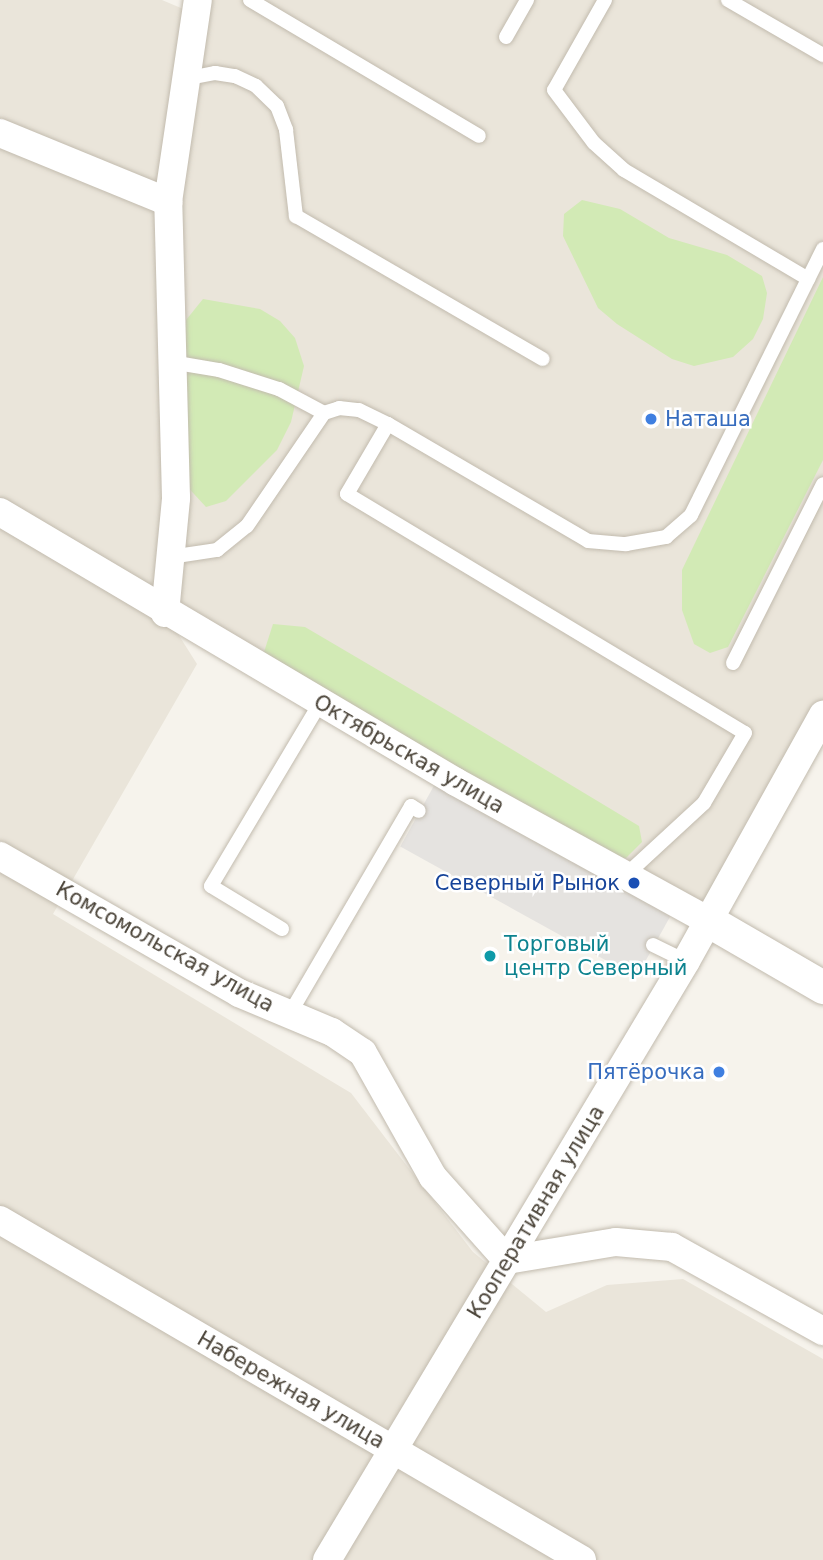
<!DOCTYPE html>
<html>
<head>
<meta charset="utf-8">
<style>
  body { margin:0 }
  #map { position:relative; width:823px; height:1560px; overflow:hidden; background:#f6f3ec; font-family:"DejaVu Sans",sans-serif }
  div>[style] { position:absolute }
  .residential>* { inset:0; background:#eae5da }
  .green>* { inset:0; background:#d2eab5 }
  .parking>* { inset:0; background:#e5e3e0; transform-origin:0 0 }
  .roads { filter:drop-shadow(0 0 2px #c2bbae) drop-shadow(0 0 2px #c2bbae) }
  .service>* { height:14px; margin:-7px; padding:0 7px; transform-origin:7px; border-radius:7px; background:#fff }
  .minor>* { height:28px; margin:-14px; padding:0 14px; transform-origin:14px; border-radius:14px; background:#fff }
  .tertiary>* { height:33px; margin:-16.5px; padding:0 16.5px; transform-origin:16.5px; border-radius:16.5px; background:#fff }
  .dots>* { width:19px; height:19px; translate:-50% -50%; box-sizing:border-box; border:4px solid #fff; border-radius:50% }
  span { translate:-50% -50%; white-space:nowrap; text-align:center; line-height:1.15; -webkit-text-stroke:5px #fff; paint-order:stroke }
  .shop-label { font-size:21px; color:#366cbe }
  .left { translate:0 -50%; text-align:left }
  .right { translate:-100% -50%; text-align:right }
  .street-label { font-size:21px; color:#4b4439 }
  .transit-label { font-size:21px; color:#164399 }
  .culture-label { font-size:21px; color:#0d838f }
</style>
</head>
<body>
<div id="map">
  <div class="residential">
    <div style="clip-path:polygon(0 0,162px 0,195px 14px,198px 0,823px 0,823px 715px,709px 921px,166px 615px,197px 664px,53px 914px,351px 1093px,473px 1252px,546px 1312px,607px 1285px,683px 1279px,823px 1359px,823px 1560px,0 1560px)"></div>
  </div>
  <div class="green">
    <div style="clip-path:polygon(582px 200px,620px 209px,669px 238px,727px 255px,762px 276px,767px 293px,763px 319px,753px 339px,733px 357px,694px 366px,672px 359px,617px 324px,598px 308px,563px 236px,564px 214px)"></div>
    <div style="clip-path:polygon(823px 277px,823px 460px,728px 647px,710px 653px,694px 644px,682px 610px,682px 570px)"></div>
    <div style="clip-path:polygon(203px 299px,260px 309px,280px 321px,295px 338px,304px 366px,291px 422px,277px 450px,226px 501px,206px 507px,183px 482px,181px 345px,186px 320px)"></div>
    <div style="clip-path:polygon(273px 624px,305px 627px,453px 714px,639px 826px,642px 842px,626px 858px,610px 859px,291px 675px,264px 652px)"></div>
  </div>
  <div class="parking">
    <div style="left:441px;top:773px;width:270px;height:84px;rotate:29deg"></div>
  </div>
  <div class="roads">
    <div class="service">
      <div style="left:250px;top:0;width:266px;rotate:30.7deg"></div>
      <div style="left:605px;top:0;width:103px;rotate:119.5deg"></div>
      <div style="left:554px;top:90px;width:66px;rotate:53deg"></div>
      <div style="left:594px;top:143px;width:40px;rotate:42deg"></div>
      <div style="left:624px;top:170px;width:214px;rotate:30.6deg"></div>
      <div style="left:728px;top:0;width:110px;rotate:30.1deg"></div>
      <div style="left:506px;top:37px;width:43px;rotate:-60.4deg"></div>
      <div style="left:184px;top:79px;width:32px;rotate:-11deg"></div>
      <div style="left:215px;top:73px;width:20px;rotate:9deg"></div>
      <div style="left:235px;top:76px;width:23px;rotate:25deg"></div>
      <div style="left:256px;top:86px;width:29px;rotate:44deg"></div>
      <div style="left:277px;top:106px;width:26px;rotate:69deg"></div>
      <div style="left:286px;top:130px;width:87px;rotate:83.4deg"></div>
      <div style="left:296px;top:216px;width:285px;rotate:30.1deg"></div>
      <div style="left:171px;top:362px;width:49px;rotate:9.5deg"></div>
      <div style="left:219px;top:370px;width:63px;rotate:17.6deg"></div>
      <div style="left:279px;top:389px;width:51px;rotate:28.1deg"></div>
      <div style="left:388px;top:424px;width:232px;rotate:30.3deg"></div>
      <div style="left:588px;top:541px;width:38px;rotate:5deg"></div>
      <div style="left:626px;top:544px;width:41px;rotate:-9.9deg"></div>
      <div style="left:666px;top:537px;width:33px;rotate:-41deg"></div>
      <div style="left:691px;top:515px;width:297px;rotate:-63.6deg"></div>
      <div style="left:170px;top:557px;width:48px;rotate:-8.5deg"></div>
      <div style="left:217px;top:550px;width:38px;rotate:-39deg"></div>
      <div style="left:247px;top:526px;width:137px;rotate:-55.7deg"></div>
      <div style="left:324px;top:413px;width:16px;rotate:-18deg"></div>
      <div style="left:339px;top:408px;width:20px;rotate:6deg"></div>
      <div style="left:359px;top:410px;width:32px;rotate:26deg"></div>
      <div style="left:388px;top:424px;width:81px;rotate:120.4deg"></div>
      <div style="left:347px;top:494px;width:464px;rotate:31deg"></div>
      <div style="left:745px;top:733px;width:81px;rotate:120.4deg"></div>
      <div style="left:704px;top:803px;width:108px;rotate:137.3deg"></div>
      <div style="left:733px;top:663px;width:200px;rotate:-63.3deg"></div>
      <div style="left:282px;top:929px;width:83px;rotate:-148.8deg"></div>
      <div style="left:211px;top:886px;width:213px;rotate:-59.2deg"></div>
      <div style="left:653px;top:945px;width:37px;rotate:26deg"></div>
      <div style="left:289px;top:1015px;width:242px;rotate:-59.7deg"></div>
      <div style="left:411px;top:806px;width:9px;rotate:32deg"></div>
    </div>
    <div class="minor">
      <div style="left:0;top:133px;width:182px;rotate:22.3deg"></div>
      <div style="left:0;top:512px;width:530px;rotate:30.63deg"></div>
      <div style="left:456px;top:782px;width:289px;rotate:28.8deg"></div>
      <div style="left:165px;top:613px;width:116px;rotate:-84.5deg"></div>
      <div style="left:176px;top:498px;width:296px;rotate:-91.5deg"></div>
      <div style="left:168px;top:202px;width:204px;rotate:-81.6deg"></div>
      <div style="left:0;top:856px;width:275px;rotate:29.8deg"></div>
      <div style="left:239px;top:993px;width:101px;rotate:22.8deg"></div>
      <div style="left:332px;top:1032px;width:37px;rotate:34deg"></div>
      <div style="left:363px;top:1053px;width:142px;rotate:60.6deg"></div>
      <div style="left:433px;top:1177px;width:111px;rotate:48.3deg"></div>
      <div style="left:507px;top:1260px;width:110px;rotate:-9.4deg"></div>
      <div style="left:616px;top:1242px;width:56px;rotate:5.1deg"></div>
      <div style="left:672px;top:1247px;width:173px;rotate:29.1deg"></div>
      <div style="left:0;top:1220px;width:674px;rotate:30.29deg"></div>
      <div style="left:327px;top:1560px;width:698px;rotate:-59.06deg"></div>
      <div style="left:686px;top:961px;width:282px;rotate:-60.9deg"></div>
    </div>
    <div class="tertiary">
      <div style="left:709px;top:921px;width:132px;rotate:30.1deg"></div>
    </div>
  </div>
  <div class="dots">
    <div style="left:651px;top:419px;background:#3f7fe0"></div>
    <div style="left:634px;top:883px;background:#1a4fb4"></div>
    <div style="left:490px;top:956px;background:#0f9aa8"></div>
    <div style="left:719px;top:1072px;background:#3f7fe0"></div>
  </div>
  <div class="shop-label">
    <span class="left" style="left:665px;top:419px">Наташа</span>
    <span class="right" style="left:705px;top:1072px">Пятёрочка</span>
  </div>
  <div class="street-label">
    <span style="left:409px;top:754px;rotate:30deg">Октябрьская улица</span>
    <span style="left:165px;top:947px;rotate:29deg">Комсомольская улица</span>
    <span style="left:536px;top:1212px;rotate:-59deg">Кооперативная улица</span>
    <span style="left:291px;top:1390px;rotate:30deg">Набережная улица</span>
  </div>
  <div class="transit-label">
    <span class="right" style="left:620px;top:883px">Северный Рынок</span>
  </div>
  <div class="culture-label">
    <span class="left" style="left:504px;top:956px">Торговый<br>центр Северный</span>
  </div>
</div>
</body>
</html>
